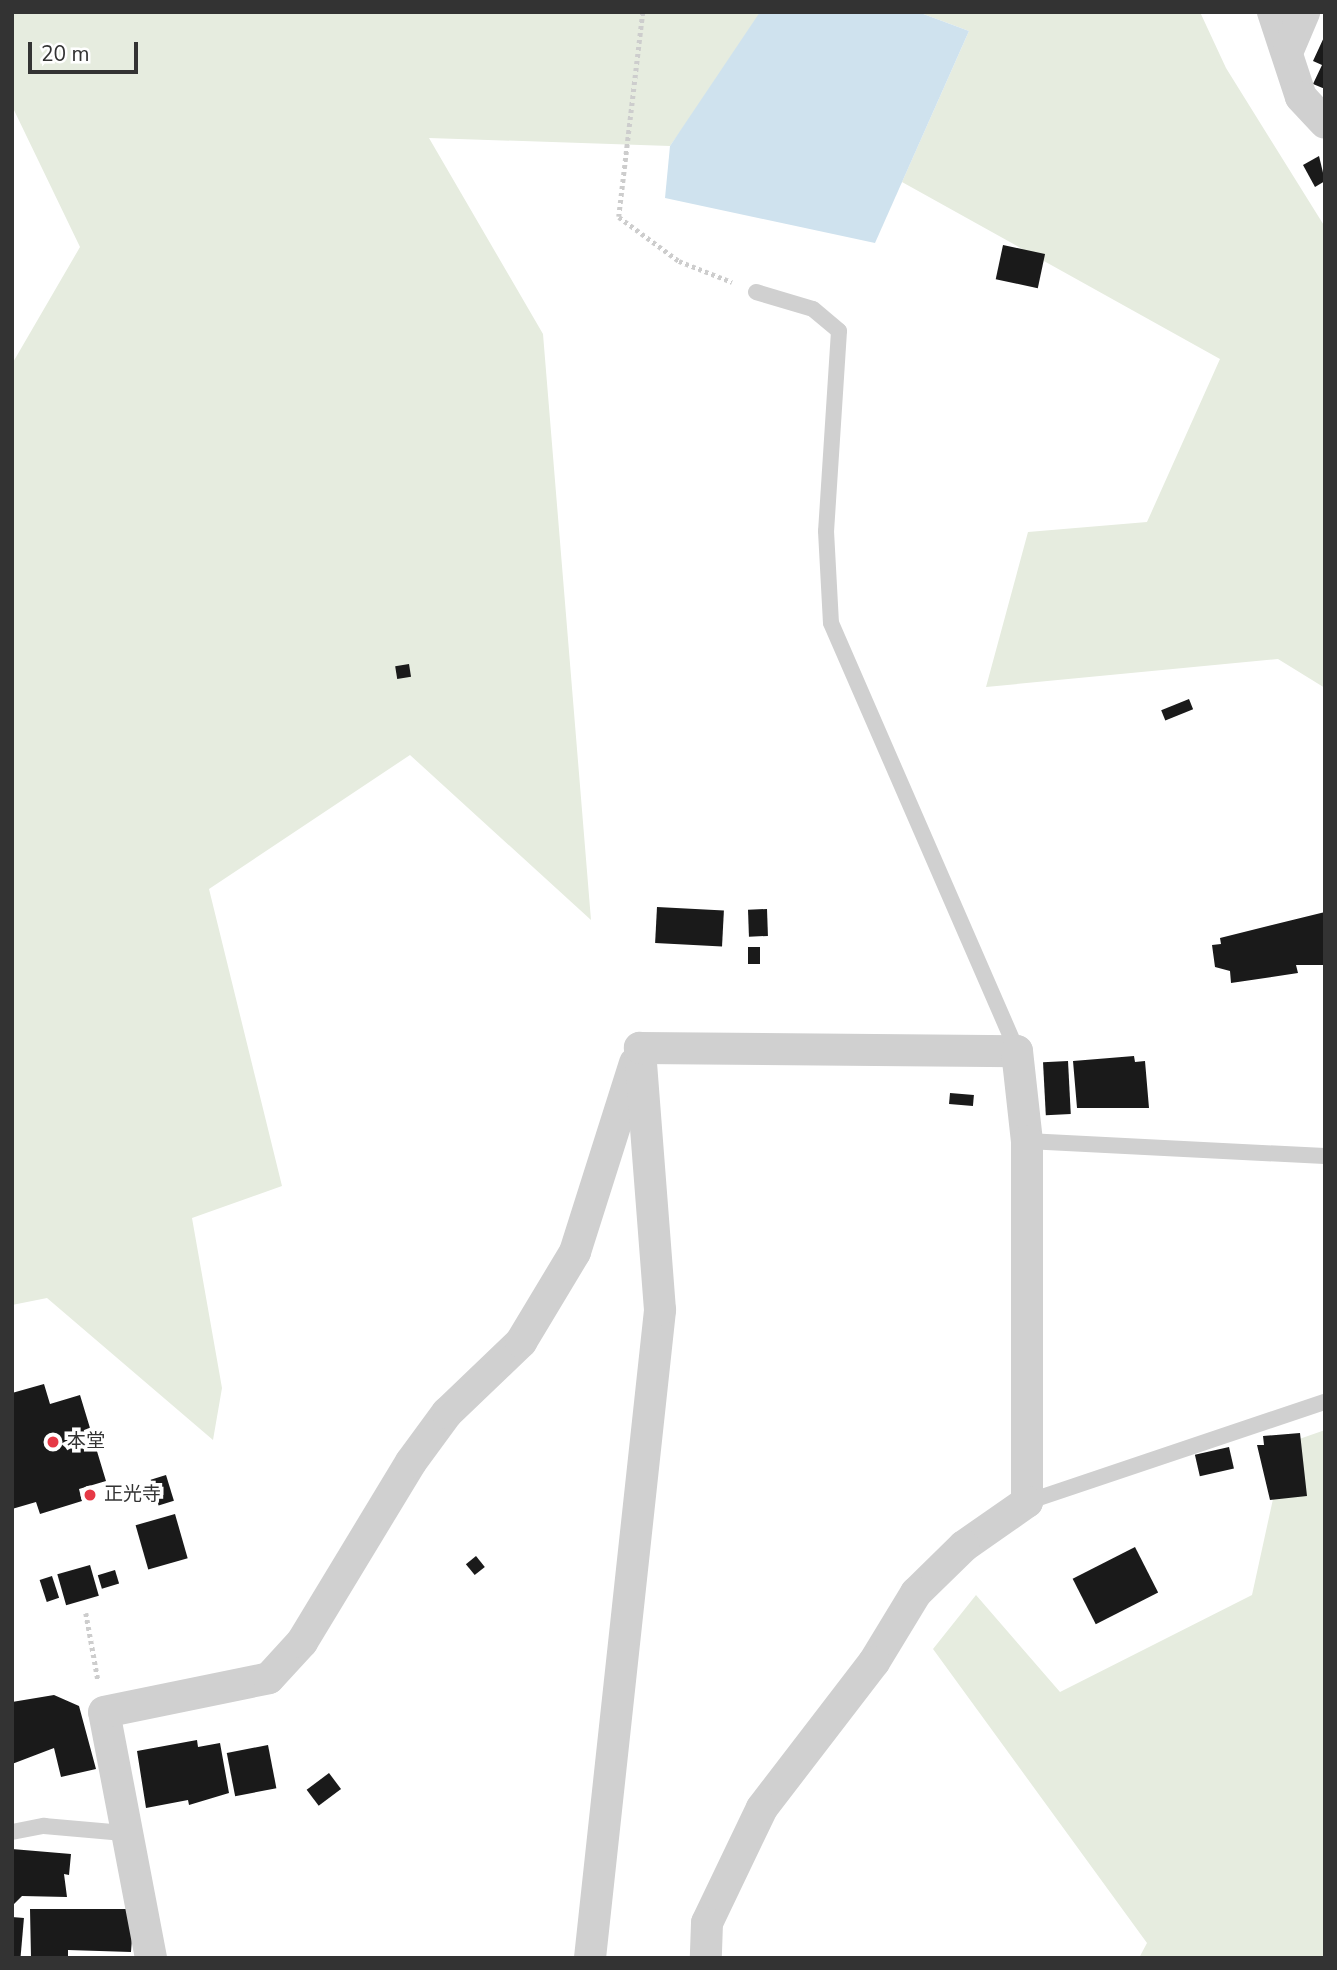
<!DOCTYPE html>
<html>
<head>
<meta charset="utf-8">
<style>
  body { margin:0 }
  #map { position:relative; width:1337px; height:1970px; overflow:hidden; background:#fff; font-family:"Nunito Sans","Noto Sans JP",sans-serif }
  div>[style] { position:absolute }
  .green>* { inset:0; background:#e6ecdf }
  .water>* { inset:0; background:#cfe2ee }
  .building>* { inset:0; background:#1a1a1a; transform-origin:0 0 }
  .path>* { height:4.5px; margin-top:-2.25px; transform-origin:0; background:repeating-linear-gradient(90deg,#cdcdcd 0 3.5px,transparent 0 7px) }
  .lane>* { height:16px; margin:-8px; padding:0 8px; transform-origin:8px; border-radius:8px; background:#d0d0d0 }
  .street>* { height:32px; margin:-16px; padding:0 16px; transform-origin:16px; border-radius:16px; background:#d0d0d0 }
  .dots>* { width:19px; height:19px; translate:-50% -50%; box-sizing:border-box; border:4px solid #fff; border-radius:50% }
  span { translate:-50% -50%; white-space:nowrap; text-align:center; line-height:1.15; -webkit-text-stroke:7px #fff; paint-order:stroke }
  .poi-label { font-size:19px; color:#333 }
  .left { translate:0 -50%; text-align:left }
  .frame { position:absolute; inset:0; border:14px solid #333; pointer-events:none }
  .scale { position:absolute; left:28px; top:42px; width:110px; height:32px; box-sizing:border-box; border:4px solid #333; border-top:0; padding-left:9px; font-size:21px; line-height:24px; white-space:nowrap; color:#333; -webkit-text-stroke:5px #fff; paint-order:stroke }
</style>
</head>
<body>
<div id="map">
  <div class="green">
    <div style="clip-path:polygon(12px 12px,766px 12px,670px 146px,429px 138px,543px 334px,591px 920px,410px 755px,209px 889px,282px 1186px,192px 1218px,222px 1388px,213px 1440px,47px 1298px,12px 1305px,12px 364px,80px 247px,12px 106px)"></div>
    <div style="clip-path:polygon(918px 12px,1200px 12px,1226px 68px,1325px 227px,1325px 688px,1278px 659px,986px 687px,1028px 532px,1147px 522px,1220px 359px,902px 182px,969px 31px)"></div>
    <div style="clip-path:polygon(1325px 1430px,1325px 1958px,1139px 1958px,1147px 1943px,933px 1649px,976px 1595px,1060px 1692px,1252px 1595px,1285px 1444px)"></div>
  </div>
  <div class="water">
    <div style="clip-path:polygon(760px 12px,918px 12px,969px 31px,875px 243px,665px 198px,670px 146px)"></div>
  </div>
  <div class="building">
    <div style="clip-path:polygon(1325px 35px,1325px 89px,1313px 84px,1322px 65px,1313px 61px)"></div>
    <div style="clip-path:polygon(1319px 156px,1325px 181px,1315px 187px,1303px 165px)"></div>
    <div style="left:1003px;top:245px;width:43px;height:35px;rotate:12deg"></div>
    <div style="left:409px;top:664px;width:13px;height:14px;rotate:81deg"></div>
    <div style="left:1189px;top:699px;width:11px;height:30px;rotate:68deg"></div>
    <div style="left:657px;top:907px;width:67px;height:36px;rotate:3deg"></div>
    <div style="left:767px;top:909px;width:27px;height:19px;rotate:88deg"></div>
    <div style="clip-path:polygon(1325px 912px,1325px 965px,1296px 965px,1298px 973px,1231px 983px,1230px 971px,1215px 967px,1212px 945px,1221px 944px,1220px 938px)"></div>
    <div style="left:748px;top:947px;width:12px;height:17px"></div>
    <div style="clip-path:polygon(1134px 1056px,1135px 1062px,1145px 1061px,1149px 1108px,1077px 1108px,1073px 1061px)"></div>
    <div style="left:1068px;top:1061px;width:53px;height:25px;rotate:87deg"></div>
    <div style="left:950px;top:1093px;width:24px;height:11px;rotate:5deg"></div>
    <div style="clip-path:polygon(44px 1384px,50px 1404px,80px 1395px,106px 1481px,79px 1489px,82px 1501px,40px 1514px,36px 1502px,12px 1509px,12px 1393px)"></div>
    <div style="clip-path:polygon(1300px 1433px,1307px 1496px,1270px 1500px,1257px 1445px,1264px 1445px,1263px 1436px)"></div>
    <div style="left:1229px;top:1447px;width:22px;height:35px;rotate:77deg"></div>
    <div style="left:166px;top:1475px;width:27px;height:16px;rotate:73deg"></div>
    <div style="left:175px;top:1514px;width:46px;height:41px;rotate:74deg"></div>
    <div style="left:1135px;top:1547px;width:51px;height:70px;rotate:63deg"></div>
    <div style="left:476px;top:1556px;width:14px;height:13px;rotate:51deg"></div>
    <div style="left:90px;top:1565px;width:32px;height:34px;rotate:74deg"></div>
    <div style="left:115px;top:1570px;width:14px;height:18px;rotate:73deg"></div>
    <div style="left:52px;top:1576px;width:23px;height:13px;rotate:72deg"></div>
    <div style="clip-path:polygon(54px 1695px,79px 1706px,96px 1769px,61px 1777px,54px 1748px,12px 1764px,12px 1702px)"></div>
    <div style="clip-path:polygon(197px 1740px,198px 1747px,220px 1743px,229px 1793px,189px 1805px,188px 1800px,146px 1808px,137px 1751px)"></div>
    <div style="left:268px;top:1745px;width:44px;height:42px;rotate:79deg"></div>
    <div style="left:329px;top:1773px;width:20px;height:28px;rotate:53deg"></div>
    <div style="clip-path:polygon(12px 1849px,71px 1854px,69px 1875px,64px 1874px,67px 1897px,22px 1896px,12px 1906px)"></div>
    <div style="clip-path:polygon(30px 1909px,134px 1909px,131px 1952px,68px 1950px,68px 1958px,31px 1958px)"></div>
    <div style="left:12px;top:1917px;width:12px;height:41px;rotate:5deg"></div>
  </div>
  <div class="path">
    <div style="left:643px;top:12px;width:206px;rotate:96.7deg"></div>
    <div style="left:619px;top:217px;width:74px;rotate:36.3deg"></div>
    <div style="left:679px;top:261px;width:57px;rotate:21.6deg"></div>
    <div style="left:86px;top:1613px;width:68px;rotate:79.8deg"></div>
  </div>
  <div class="lane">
    <div style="left:756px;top:292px;width:59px;rotate:16.6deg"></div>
    <div style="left:813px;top:309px;width:34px;rotate:40deg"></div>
    <div style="left:839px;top:331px;width:200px;rotate:93.7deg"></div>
    <div style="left:826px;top:531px;width:92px;rotate:86.9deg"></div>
    <div style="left:831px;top:623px;width:467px;rotate:66.5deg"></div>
    <div style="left:1027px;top:1141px;width:298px;rotate:2.9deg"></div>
    <div style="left:1027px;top:1502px;width:314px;rotate:-18.6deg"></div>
    <div style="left:12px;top:1832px;width:33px;rotate:-11deg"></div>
    <div style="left:44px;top:1826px;width:80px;rotate:5deg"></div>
  </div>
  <div class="street">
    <div style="left:1273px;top:12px;width:89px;rotate:71.8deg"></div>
    <div style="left:1301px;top:97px;width:35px;rotate:47deg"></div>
    <div style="left:1289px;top:48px;width:39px;rotate:-67deg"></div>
    <div style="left:151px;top:1958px;width:250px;rotate:-100.8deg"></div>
    <div style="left:104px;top:1712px;width:168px;rotate:-11.6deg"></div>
    <div style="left:269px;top:1678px;width:49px;rotate:-47.5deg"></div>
    <div style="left:302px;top:1642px;width:210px;rotate:-58.8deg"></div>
    <div style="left:411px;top:1462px;width:61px;rotate:-53.7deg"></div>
    <div style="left:447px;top:1413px;width:103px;rotate:-43.8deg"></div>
    <div style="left:521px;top:1342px;width:105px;rotate:-59deg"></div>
    <div style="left:575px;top:1252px;width:198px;rotate:-72.4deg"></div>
    <div style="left:590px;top:1958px;width:652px;rotate:-83.83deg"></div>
    <div style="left:660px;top:1310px;width:263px;rotate:-94.4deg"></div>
    <div style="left:640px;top:1048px;width:377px;rotate:0.5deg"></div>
    <div style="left:1017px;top:1051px;width:91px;rotate:83.7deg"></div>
    <div style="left:1027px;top:1141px;width:361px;rotate:90deg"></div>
    <div style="left:1027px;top:1502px;width:77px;rotate:145.1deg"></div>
    <div style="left:964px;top:1546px;width:67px;rotate:135.6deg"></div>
    <div style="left:916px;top:1593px;width:81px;rotate:121.3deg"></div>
    <div style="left:874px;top:1662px;width:184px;rotate:127.5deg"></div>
    <div style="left:762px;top:1808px;width:127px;rotate:115.6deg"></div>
    <div style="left:707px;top:1923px;width:35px;rotate:92deg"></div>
  </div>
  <div class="dots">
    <div style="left:53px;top:1442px;background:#e63946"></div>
    <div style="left:90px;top:1495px;background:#e63946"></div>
  </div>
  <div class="poi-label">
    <span class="left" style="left:67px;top:1442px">本堂</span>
    <span class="left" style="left:104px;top:1495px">正光寺</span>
  </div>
  <div class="frame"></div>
  <div class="scale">20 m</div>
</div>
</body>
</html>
